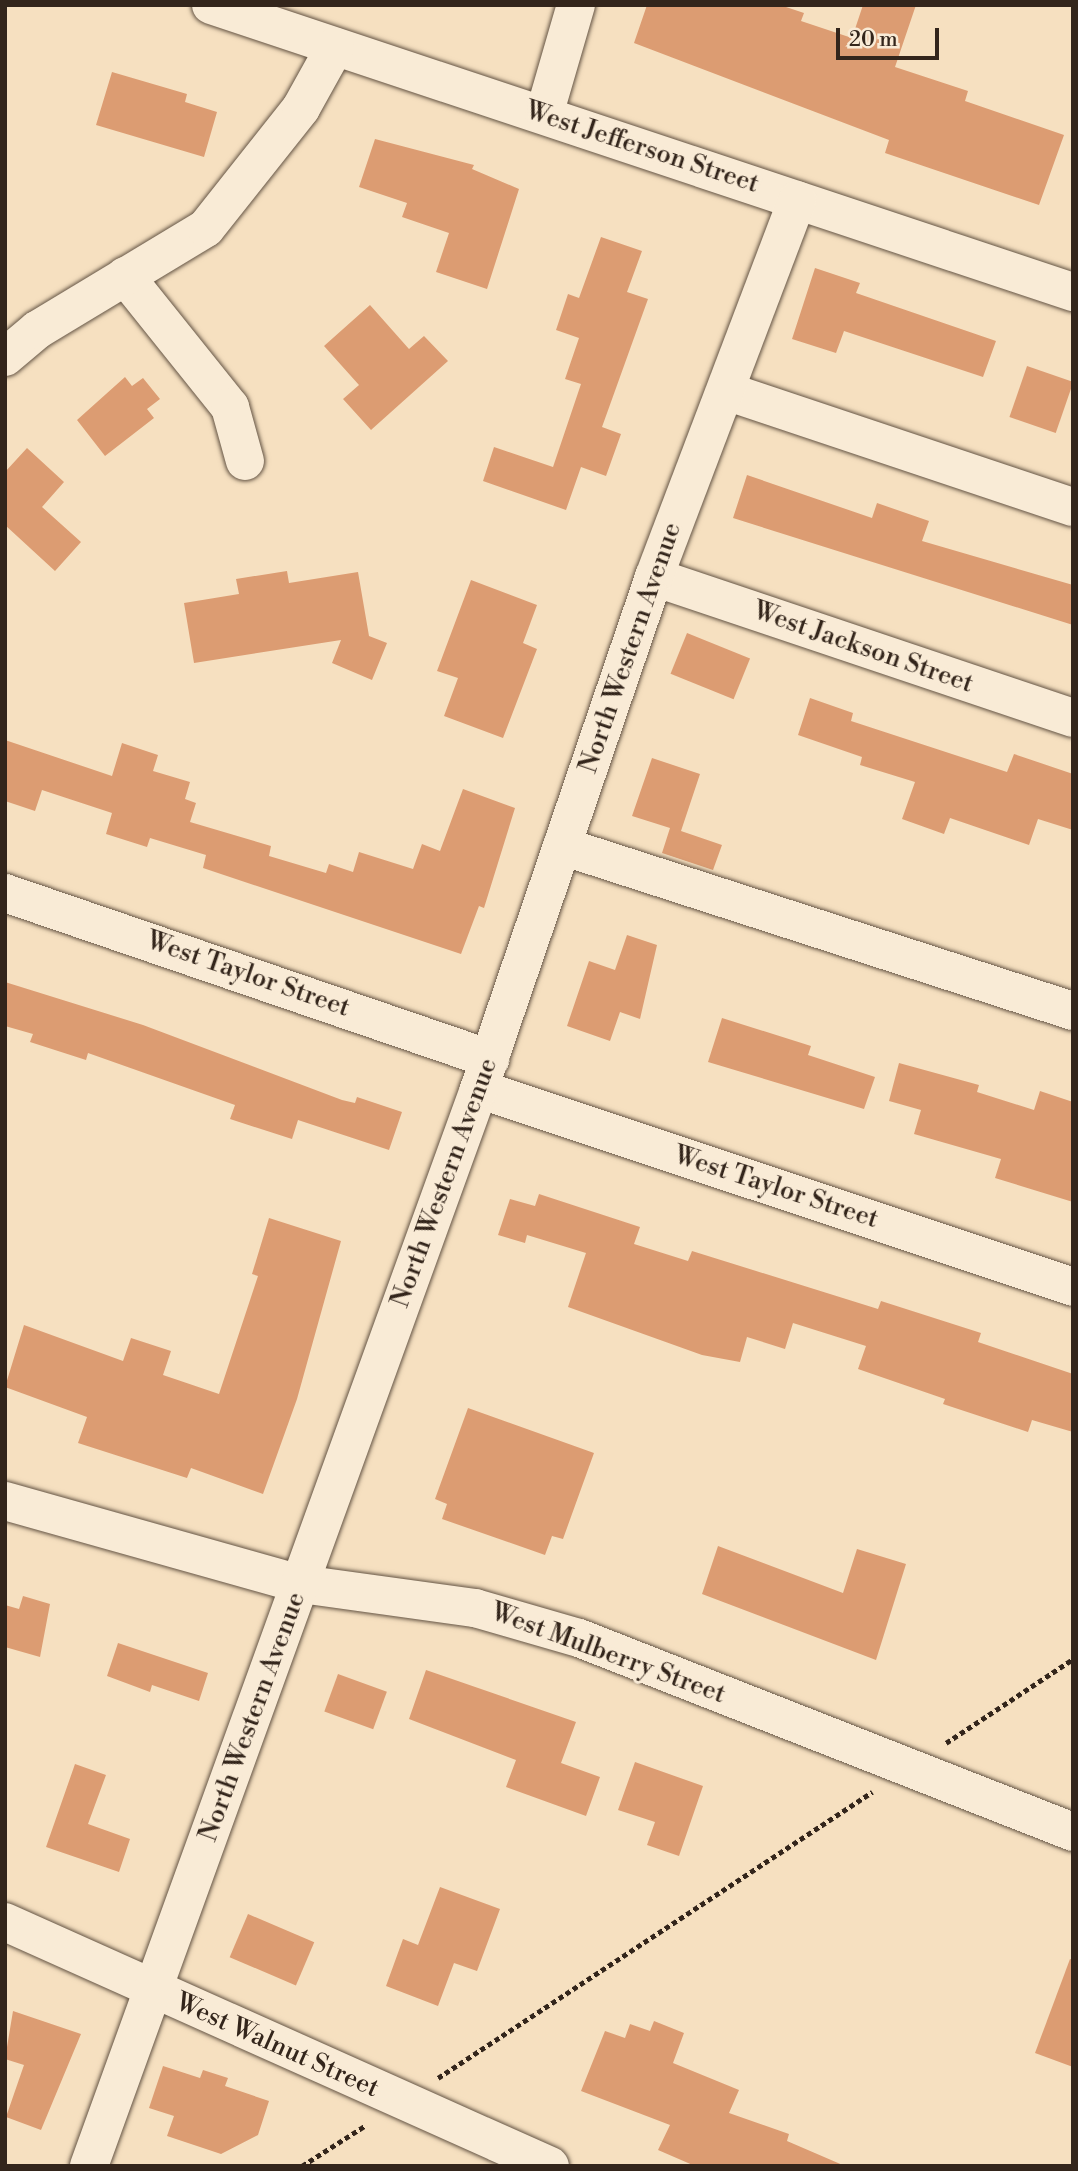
<!DOCTYPE html>
<html>
<head>
<meta charset="utf-8">
<style>
  body { margin:0 }
  #map { position:relative; width:1078px; height:2171px; overflow:hidden; background:#f6e0c0; font-family:"Libre Bodoni",serif }
  div>[style] { position:absolute }
  .building>* { inset:0; background:#dc9c72; transform-origin:0 0 }
  .path>* { height:4.5px; margin-top:-2.25px; transform-origin:0; background:repeating-linear-gradient(90deg,#33251b 0 5px,transparent 0 8.5px) }
  .roads { filter:drop-shadow(0 0 2px #645444) drop-shadow(0 0 2px #645444) }
  .minor>* { height:38px; margin:-19px; padding:0 19px; transform-origin:19px; border-radius:19px; background:#f9ebd6 }
  span { translate:-50% -50%; white-space:nowrap; text-align:center; line-height:1.15; -webkit-text-stroke:6px #f9ebd6; paint-order:stroke }
  .street-label { font-size:26px; color:#33251b }
  .frame { position:absolute; inset:0; border:7px solid #33251b; pointer-events:none }
  .scale { position:absolute; left:836px; top:28px; width:103px; height:32px; box-sizing:border-box; border:4px solid #33251b; border-top:0; padding-left:9px; font-size:21px; line-height:24px; white-space:nowrap; color:#33251b; -webkit-text-stroke:5px #f9ebd6; paint-order:stroke }
</style>
</head>
<body>
<div id="map">
  <div class="building">
    <div style="clip-path:polygon(647px 5px,780px 5px,804px 13px,801px 21px,852px 38px,863px 5px,916px 5px,895px 67px,968px 91px,965px 101px,1064px 135px,1039px 205px,885px 153px,889px 140px,634px 43px)"></div>
    <div style="clip-path:polygon(112px 72px,187px 94px,185px 102px,217px 112px,204px 157px,96px 125px)"></div>
    <div style="clip-path:polygon(375px 139px,474px 165px,472px 169px,519px 189px,487px 289px,436px 272px,449px 233px,402px 217px,407px 203px,359px 187px)"></div>
    <div style="clip-path:polygon(601px 237px,642px 251px,627px 292px,648px 299px,602px 427px,621px 434px,606px 476px,581px 467px,566px 510px,483px 481px,494px 447px,553px 467px,581px 384px,565px 379px,579px 338px,556px 330px,568px 294px,579px 298px)"></div>
    <div style="clip-path:polygon(815px 268px,860px 283px,856px 293px,996px 341px,983px 377px,844px 331px,836px 353px,792px 339px)"></div>
    <div style="clip-path:polygon(370px 305px,409px 349px,424px 336px,448px 361px,371px 430px,343px 399px,359px 385px,324px 346px)"></div>
    <div style="left:1027px;top:366px;width:49px;height:54px;rotate:19deg"></div>
    <div style="clip-path:polygon(125px 377px,132px 386px,143px 378px,160px 399px,147px 409px,154px 418px,105px 456px,77px 420px)"></div>
    <div style="clip-path:polygon(27px 448px,64px 482px,42px 507px,81px 542px,55px 571px,5px 525px,5px 472px)"></div>
    <div style="clip-path:polygon(747px 475px,872px 518px,877px 503px,929px 521px,922px 541px,1073px 585px,1073px 625px,733px 518px)"></div>
    <div style="clip-path:polygon(287px 571px,289px 583px,358px 572px,369px 636px,387px 643px,372px 680px,332px 663px,341px 640px,194px 663px,184px 603px,239px 594px,236px 579px)"></div>
    <div style="clip-path:polygon(471px 580px,537px 605px,523px 643px,537px 649px,503px 738px,444px 716px,458px 678px,437px 671px)"></div>
    <div style="left:687px;top:633px;width:68px;height:44px;rotate:22deg"></div>
    <div style="clip-path:polygon(810px 698px,853px 713px,851px 721px,1007px 772px,1014px 754px,1073px 774px,1073px 830px,1038px 819px,1029px 845px,950px 818px,944px 834px,902px 819px,915px 782px,860px 765px,862px 757px,798px 735px)"></div>
    <div style="clip-path:polygon(5px 740px,112px 776px,122px 743px,158px 755px,153px 771px,190px 782px,185px 799px,196px 803px,190px 822px,271px 846px,269px 856px,326px 873px,329px 864px,353px 872px,359px 852px,413px 869px,422px 844px,440px 851px,463px 789px,515px 808px,484px 908px,479px 906px,461px 954px,203px 868px,206px 855px,150px 838px,147px 847px,106px 834px,112px 813px,42px 790px,35px 811px,5px 801px)"></div>
    <div style="clip-path:polygon(652px 758px,700px 774px,681px 831px,722px 845px,713px 870px,662px 853px,670px 828px,632px 816px)"></div>
    <div style="clip-path:polygon(627px 935px,657px 945px,640px 1019px,620px 1012px,610px 1041px,567px 1026px,589px 961px,615px 970px)"></div>
    <div style="clip-path:polygon(5px 982px,143px 1025px,342px 1100px,355px 1103px,357px 1097px,402px 1112px,389px 1150px,298px 1120px,292px 1139px,230px 1119px,235px 1105px,88px 1053px,86px 1060px,30px 1042px,33px 1034px,5px 1026px)"></div>
    <div style="clip-path:polygon(722px 1018px,811px 1046px,808px 1055px,875px 1077px,864px 1109px,708px 1062px)"></div>
    <div style="clip-path:polygon(899px 1063px,979px 1085px,977px 1092px,1034px 1110px,1040px 1091px,1073px 1102px,1073px 1202px,995px 1178px,1001px 1159px,914px 1134px,921px 1110px,889px 1101px)"></div>
    <div style="clip-path:polygon(539px 1194px,640px 1227px,634px 1244px,688px 1261px,692px 1251px,878px 1309px,881px 1301px,981px 1333px,978px 1342px,1073px 1374px,1073px 1432px,1032px 1420px,1028px 1432px,943px 1404px,945px 1399px,858px 1369px,866px 1346px,793px 1323px,785px 1349px,747px 1337px,740px 1362px,702px 1355px,568px 1307px,586px 1253px,527px 1235px,525px 1243px,498px 1235px,510px 1199px,535px 1206px)"></div>
    <div style="clip-path:polygon(269px 1218px,341px 1241px,297px 1399px,263px 1494px,191px 1468px,187px 1478px,78px 1443px,87px 1417px,5px 1387px,24px 1325px,123px 1361px,131px 1338px,171px 1351px,163px 1375px,219px 1394px,258px 1276px,252px 1274px)"></div>
    <div style="clip-path:polygon(468px 1408px,594px 1453px,563px 1539px,552px 1536px,545px 1555px,442px 1519px,447px 1504px,435px 1499px)"></div>
    <div style="clip-path:polygon(718px 1546px,843px 1593px,857px 1549px,906px 1564px,876px 1660px,702px 1594px)"></div>
    <div style="clip-path:polygon(23px 1596px,50px 1604px,40px 1657px,5px 1647px,5px 1605px,19px 1609px)"></div>
    <div style="clip-path:polygon(118px 1643px,208px 1673px,199px 1701px,152px 1685px,150px 1692px,107px 1676px)"></div>
    <div style="clip-path:polygon(426px 1670px,576px 1722px,561px 1763px,600px 1777px,586px 1816px,506px 1787px,516px 1760px,409px 1719px)"></div>
    <div style="left:338px;top:1674px;width:52px;height:40px;rotate:20deg"></div>
    <div style="clip-path:polygon(635px 1762px,703px 1786px,679px 1856px,647px 1845px,655px 1822px,618px 1810px)"></div>
    <div style="clip-path:polygon(75px 1764px,106px 1775px,88px 1824px,130px 1839px,119px 1872px,46px 1847px)"></div>
    <div style="clip-path:polygon(440px 1887px,500px 1909px,477px 1971px,454px 1963px,438px 2006px,386px 1986px,403px 1939px,418px 1945px)"></div>
    <div style="left:248px;top:1914px;width:72px;height:47px;rotate:23deg"></div>
    <div style="clip-path:polygon(1070px 1959px,1073px 1960px,1073px 2067px,1035px 2053px)"></div>
    <div style="clip-path:polygon(13px 2011px,81px 2034px,41px 2130px,6px 2117px,24px 2065px,5px 2059px)"></div>
    <div style="clip-path:polygon(654px 2021px,684px 2033px,673px 2063px,739px 2090px,729px 2113px,789px 2134px,787px 2141px,845px 2166px,695px 2166px,658px 2150px,670px 2125px,581px 2091px,605px 2031px,625px 2038px,630px 2024px,650px 2031px)"></div>
    <div style="clip-path:polygon(163px 2066px,200px 2078px,203px 2070px,228px 2078px,225px 2086px,269px 2101px,258px 2135px,221px 2154px,167px 2136px,174px 2116px,149px 2108px)"></div>
  </div>
  <div class="path">
    <div style="left:946px;top:1743px;width:152px;rotate:-33.5deg"></div>
    <div style="left:438px;top:2078px;width:520px;rotate:-33.38deg"></div>
    <div style="left:302px;top:2166px;width:76px;rotate:-32.6deg"></div>
  </div>
  <div class="roads">
    <div class="minor">
      <div style="left:211px;top:5px;width:909px;rotate:18.42deg"></div>
      <div style="left:544px;top:115px;width:115px;rotate:-73.8deg"></div>
      <div style="left:125px;top:276px;width:168px;rotate:51.3deg"></div>
      <div style="left:230px;top:407px;width:56px;rotate:74.5deg"></div>
      <div style="left:5px;top:357px;width:42px;rotate:-40.2deg"></div>
      <div style="left:37px;top:330px;width:197px;rotate:-31.1deg"></div>
      <div style="left:206px;top:228px;width:153px;rotate:-51.6deg"></div>
      <div style="left:301px;top:108px;width:70px;rotate:-60.9deg"></div>
      <div style="left:726px;top:391px;width:366px;rotate:18.5deg"></div>
      <div style="left:654px;top:577px;width:442px;rotate:18.6deg"></div>
      <div style="left:562px;top:846px;width:537px;rotate:17.9deg"></div>
      <div style="left:5px;top:893px;width:513px;rotate:18.89deg"></div>
      <div style="left:479px;top:1089px;width:626px;rotate:18.43deg"></div>
      <div style="left:5px;top:1501px;width:307px;rotate:15.7deg"></div>
      <div style="left:301px;top:1584px;width:176px;rotate:7.9deg"></div>
      <div style="left:475px;top:1608px;width:108px;rotate:16.1deg"></div>
      <div style="left:579px;top:1638px;width:531px;rotate:21.44deg"></div>
      <div style="left:5px;top:1922px;width:597px;rotate:24.12deg"></div>
      <div style="left:89px;top:2166px;width:1145px;rotate:-70.09deg"></div>
      <div style="left:479px;top:1089px;width:541px;rotate:-71.13deg"></div>
      <div style="left:654px;top:577px;width:403px;rotate:-69.2deg"></div>
    </div>
  </div>
  <div class="street-label">
    <span style="left:642px;top:148px;rotate:18deg">West Jefferson Street</span>
    <span style="left:631px;top:648px;rotate:-71deg">North Western Avenue</span>
    <span style="left:863px;top:648px;rotate:19deg">West Jackson Street</span>
    <span style="left:248px;top:975px;rotate:19deg">West Taylor Street</span>
    <span style="left:445px;top:1183px;rotate:-70deg">North Western Avenue</span>
    <span style="left:776px;top:1188px;rotate:18deg">West Taylor Street</span>
    <span style="left:608px;top:1654px;rotate:20deg">West Mulberry Street</span>
    <span style="left:253px;top:1717px;rotate:-70deg">North Western Avenue</span>
    <span style="left:277px;top:2046px;rotate:24deg">West Walnut Street</span>
  </div>
  <div class="frame"></div>
  <div class="scale">20 m</div>
</div>
</body>
</html>
